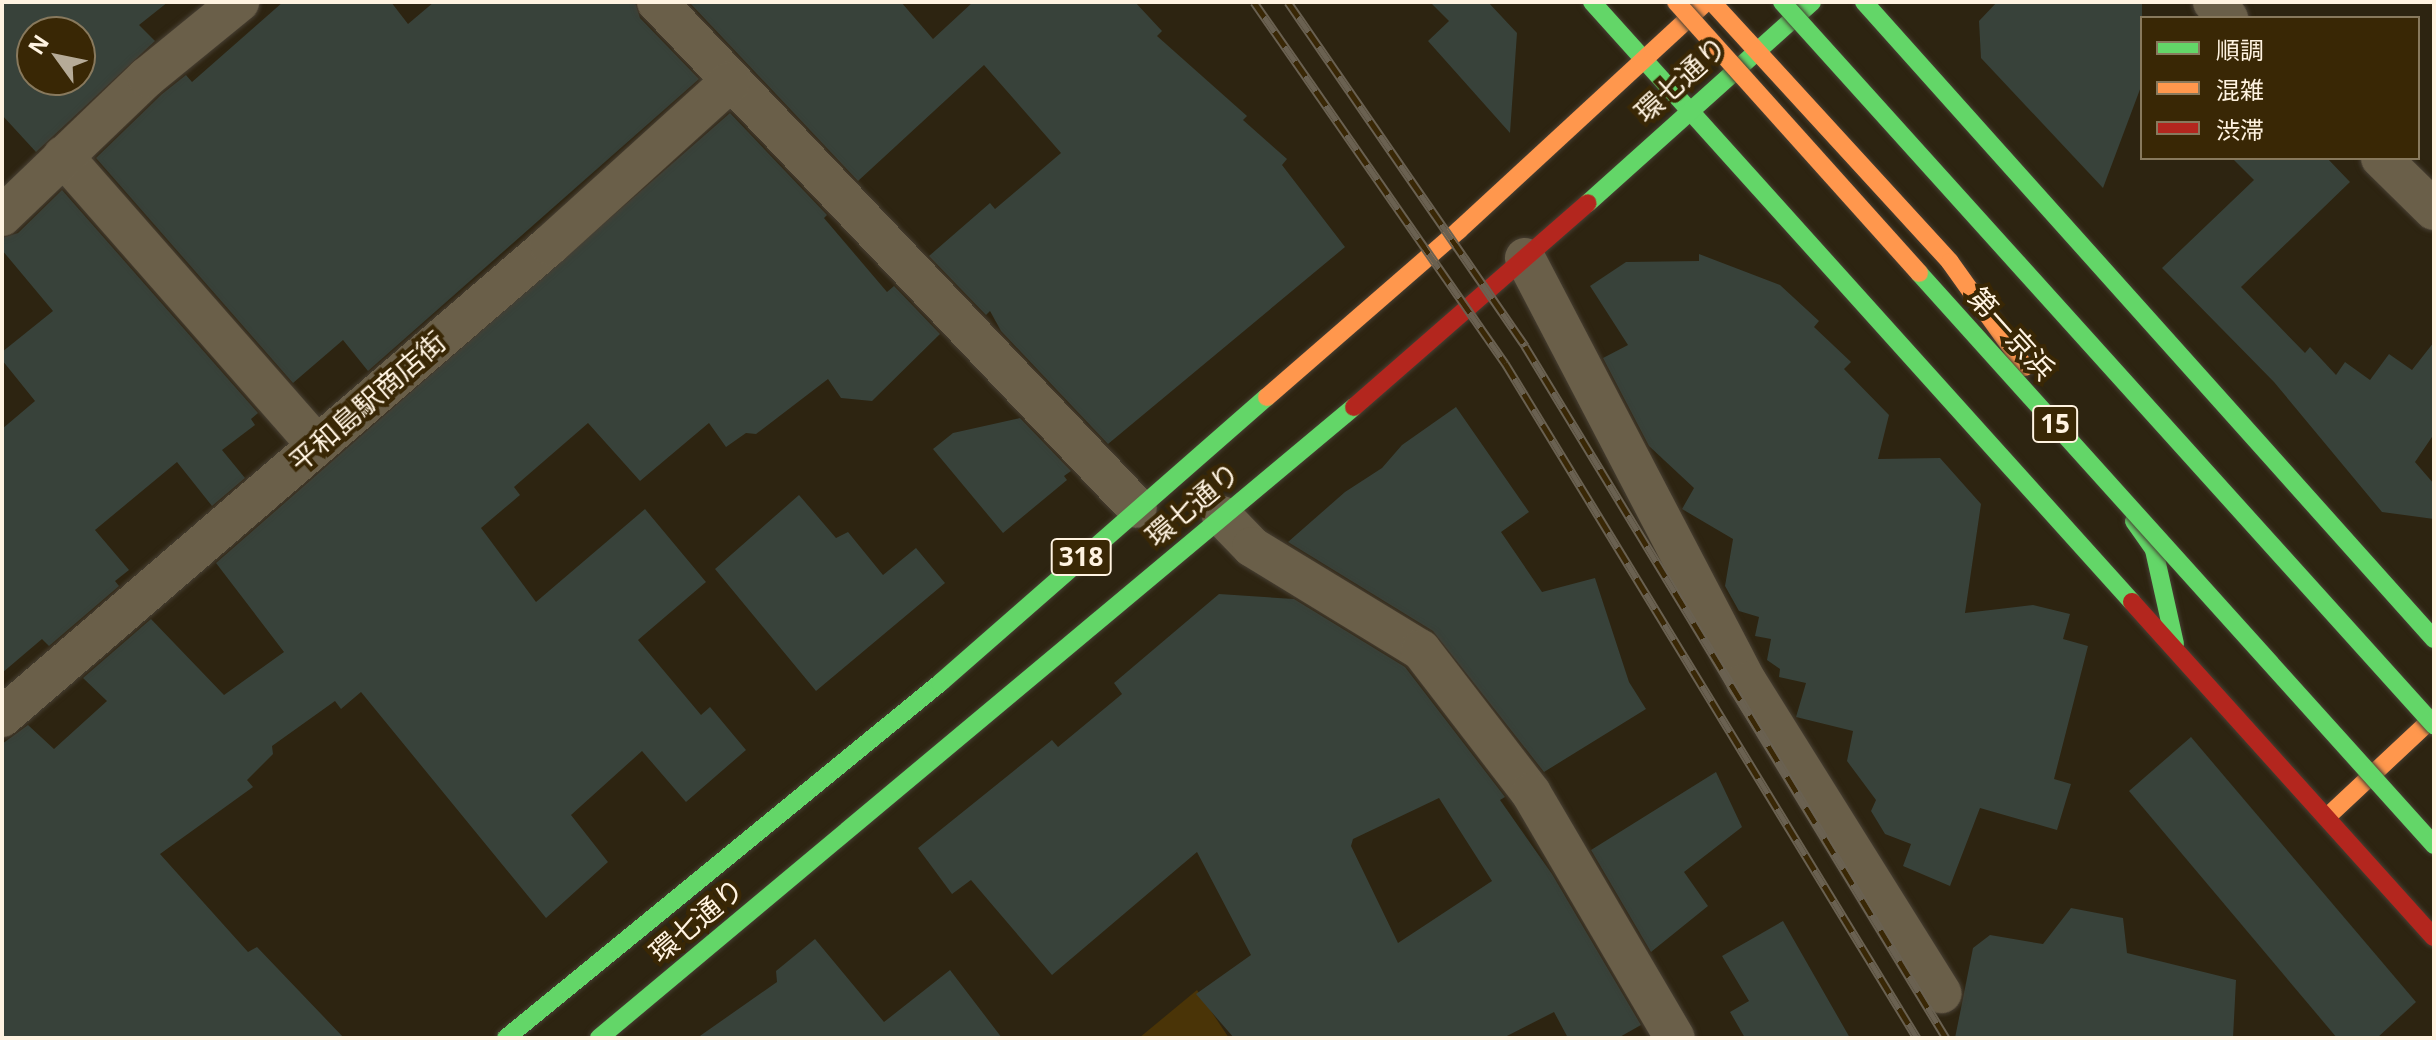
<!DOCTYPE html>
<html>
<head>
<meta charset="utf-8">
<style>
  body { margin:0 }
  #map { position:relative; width:2436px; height:1040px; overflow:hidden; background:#2d2411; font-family:"Open Sans","Noto Sans JP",sans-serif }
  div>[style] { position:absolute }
  .green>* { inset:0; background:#4a3407 }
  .building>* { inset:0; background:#38423a }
  .roads { filter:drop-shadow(0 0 2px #473f33) drop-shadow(0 0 2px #473f33) }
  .street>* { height:40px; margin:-20px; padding:0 20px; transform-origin:20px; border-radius:20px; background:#6a5f49 }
  .fast>* { height:18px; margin:-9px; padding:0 9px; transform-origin:9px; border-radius:9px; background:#63d668 }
  .slow>* { height:18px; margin:-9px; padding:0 9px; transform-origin:9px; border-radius:9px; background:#ff974d }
  .jam>* { height:18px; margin:-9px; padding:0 9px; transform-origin:9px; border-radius:9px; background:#b3261e }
  .rail>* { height:9px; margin-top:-4.5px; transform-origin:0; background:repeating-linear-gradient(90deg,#392705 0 18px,#6a6151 0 36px); box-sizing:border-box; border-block:2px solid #6a6151 }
  .bridges { filter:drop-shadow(0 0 2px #473f33) drop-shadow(0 0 2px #473f33) }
  .fast-bridge>* { height:18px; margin:-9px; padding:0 9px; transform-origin:9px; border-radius:9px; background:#63d668 }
  .slow-bridge>* { height:18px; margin:-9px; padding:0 9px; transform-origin:9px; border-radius:9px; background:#ff974d }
  span { translate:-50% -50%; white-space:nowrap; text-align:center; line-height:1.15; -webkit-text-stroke:8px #392705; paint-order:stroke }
  .shield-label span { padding:2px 6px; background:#392705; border:2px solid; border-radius:6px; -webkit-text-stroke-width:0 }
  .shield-label { font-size:26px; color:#fff3e1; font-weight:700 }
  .street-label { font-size:28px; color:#fff3e1 }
  .frame { position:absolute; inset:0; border:4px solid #fff3e1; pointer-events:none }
  .legend { position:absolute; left:2140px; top:16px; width:280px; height:144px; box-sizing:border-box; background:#392705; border:2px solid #88795d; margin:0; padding:10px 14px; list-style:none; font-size:24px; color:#fff3e1 }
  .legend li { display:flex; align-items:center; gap:16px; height:40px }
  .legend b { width:40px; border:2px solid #88795d }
  .north { position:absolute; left:16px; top:16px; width:80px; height:80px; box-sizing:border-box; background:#392705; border:2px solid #88795d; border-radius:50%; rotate:303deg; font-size:22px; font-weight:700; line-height:32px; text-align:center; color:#fff3e1 }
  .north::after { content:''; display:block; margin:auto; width:28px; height:36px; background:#b6ab98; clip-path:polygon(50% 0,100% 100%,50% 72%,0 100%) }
</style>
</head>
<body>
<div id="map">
  <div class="green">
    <div style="clip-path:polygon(1197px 990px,1229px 1038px,1139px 1038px)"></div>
  </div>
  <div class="building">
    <div style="clip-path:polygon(evenodd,2px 2px,168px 2px,139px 25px,155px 41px,36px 152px,2px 115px,2px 2px,32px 32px,80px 32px,80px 80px,32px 80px,32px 32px)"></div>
    <div style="clip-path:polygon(283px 2px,391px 2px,408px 24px,434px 2px,635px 2px,640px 18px,699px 79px,368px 371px,343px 340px,293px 383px,96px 158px,162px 94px,186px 75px,192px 82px)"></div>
    <div style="clip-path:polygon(689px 2px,901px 2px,933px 39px,973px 2px,1135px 2px,1162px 31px,1157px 36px,1247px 116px,1243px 120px,1287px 159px,1282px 165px,1345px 247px,1108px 444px,1001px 331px,990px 311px,986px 315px,929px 256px,990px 203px,995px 209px,1061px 153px,984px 65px,858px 181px)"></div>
    <div style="clip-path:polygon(1430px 2px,1488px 2px,1517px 33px,1510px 133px,1428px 41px,1449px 21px)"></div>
    <div style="clip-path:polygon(1997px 2px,2142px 2px,2142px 84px,2103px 188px,1981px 58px,1979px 21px)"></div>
    <div style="clip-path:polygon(730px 113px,827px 215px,824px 218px,887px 292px,894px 286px,940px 334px,872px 401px,841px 398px,828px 379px,756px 434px,746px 433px,726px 447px,709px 423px,640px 481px,588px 423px,514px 487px,520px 495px,481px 528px,536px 602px,645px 509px,706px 582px,638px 640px,701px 715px,710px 707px,746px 750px,686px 802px,642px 751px,571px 815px,608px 862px,546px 918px,361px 692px,341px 709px,335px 701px,272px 746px,273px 754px,247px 780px,253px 787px,160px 854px,248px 952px,257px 947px,344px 1038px,2px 1038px,2px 744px,28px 725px,54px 749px,107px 701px,83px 678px,151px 619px,224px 695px,284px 652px,216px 563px)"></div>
    <div style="clip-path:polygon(2232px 158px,2327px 158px,2350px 182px,2241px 287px,2305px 353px,2310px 347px,2336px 375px,2345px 362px,2370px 380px,2389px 354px,2412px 370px,2434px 342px,2434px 434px,2415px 462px,2434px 484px,2434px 519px,2382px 512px,2274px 382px,2162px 268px,2254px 180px)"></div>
    <div style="clip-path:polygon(62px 190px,258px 413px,251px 419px,255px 425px,222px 450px,245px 478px,212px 506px,177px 462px,95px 530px,129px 570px,115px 581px,119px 586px,49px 646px,42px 639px,2px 673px,2px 429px,35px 401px,2px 360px,2px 352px,53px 311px,2px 250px,2px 238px,18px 233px)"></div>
    <div style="clip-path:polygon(1699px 254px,1780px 285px,1819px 321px,1814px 327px,1851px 362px,1844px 369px,1889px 415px,1878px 459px,1940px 458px,1981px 504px,1965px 613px,2033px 605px,2070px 614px,2063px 639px,2088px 646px,2054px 779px,2071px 784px,2057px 830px,1980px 808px,1950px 886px,1903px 866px,1911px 844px,1885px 834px,1871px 811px,1876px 800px,1847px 761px,1853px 731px,1796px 717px,1806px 683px,1779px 677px,1780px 669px,1767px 660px,1771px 639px,1755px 636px,1759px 617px,1739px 611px,1725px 586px,1733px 539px,1682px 509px,1694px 488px,1649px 446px,1603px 358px,1628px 345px,1590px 286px,1626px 262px,1699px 261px)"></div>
    <div style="clip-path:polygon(1456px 407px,1529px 512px,1501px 532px,1542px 592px,1595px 578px,1629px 682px,1646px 709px,1544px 772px,1433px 631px,1288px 542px,1345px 492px,1382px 468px,1402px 445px)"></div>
    <div style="clip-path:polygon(1020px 418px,1071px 471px,1064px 476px,1067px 480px,1003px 533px,933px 449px,953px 433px)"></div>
    <div style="clip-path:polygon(799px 495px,836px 538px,848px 532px,883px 575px,916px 548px,945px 583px,816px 691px,715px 569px)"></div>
    <div style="clip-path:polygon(evenodd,1219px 594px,1294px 599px,1405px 667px,1505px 797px,1500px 800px,1552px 874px,1641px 1025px,1618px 1038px,1568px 1038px,1554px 1012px,1503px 1038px,1234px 1038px,1196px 994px,1251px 955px,1197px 852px,1052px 975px,971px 880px,952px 894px,918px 848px,1052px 740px,1058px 747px,1122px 694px,1114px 683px,1219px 594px,1439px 798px,1492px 881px,1398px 943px,1351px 846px,1353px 839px,1439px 798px)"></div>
    <div style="clip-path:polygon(2191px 737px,2416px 1002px,2377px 1038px,2337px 1038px,2129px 791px)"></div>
    <div style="clip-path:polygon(1716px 772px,1742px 827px,1684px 872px,1708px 906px,1651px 952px,1591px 850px)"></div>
    <div style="clip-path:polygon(2071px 908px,2123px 918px,2127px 953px,2236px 980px,2233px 1038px,1955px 1038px,1973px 948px,1990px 935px,2043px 944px)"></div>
    <div style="clip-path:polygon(1783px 921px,1850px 1038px,1745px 1038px,1730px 1012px,1749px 1001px,1722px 956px)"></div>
    <div style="clip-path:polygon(815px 939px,884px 1022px,950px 970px,1002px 1038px,697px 1038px,777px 982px,776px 971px)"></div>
  </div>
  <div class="roads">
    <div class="street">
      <div style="left:657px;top:2px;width:697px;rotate:46.51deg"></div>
      <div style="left:2213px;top:2px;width:22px;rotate:47deg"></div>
      <div style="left:63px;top:156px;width:383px;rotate:48.7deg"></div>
      <div style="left:2381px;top:158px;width:74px;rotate:44.5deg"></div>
      <div style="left:2px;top:216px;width:201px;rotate:-43.8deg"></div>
      <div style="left:147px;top:77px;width:119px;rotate:-39.2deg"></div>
      <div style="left:1525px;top:258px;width:479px;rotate:62.4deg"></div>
      <div style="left:1747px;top:682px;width:367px;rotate:58deg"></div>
      <div style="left:1222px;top:516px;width:43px;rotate:45.9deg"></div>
      <div style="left:1252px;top:547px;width:198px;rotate:31.4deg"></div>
      <div style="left:1421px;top:650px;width:180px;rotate:52.4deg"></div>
      <div style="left:1531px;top:793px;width:284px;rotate:59.6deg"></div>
      <div style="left:2px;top:717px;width:723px;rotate:-40.74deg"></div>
      <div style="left:550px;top:245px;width:243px;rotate:-42.2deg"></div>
    </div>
    <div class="fast">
      <div style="left:1592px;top:2px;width:807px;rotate:48.01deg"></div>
      <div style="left:1864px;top:2px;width:855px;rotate:48.18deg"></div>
      <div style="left:1588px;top:203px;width:301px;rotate:-41.9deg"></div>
      <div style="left:2134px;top:521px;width:35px;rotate:55deg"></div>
      <div style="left:2154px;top:550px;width:96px;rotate:77.4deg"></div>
      <div style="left:506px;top:1038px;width:561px;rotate:-39.28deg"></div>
      <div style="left:940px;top:683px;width:434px;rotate:-41.2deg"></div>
      <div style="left:599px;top:1038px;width:984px;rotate:-39.89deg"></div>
    </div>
    <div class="slow">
      <div style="left:1712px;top:2px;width:352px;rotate:47.5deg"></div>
      <div style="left:1950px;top:262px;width:129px;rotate:54.5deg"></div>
      <div style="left:1267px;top:397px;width:254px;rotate:-41deg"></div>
      <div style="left:1459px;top:230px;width:336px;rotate:-42.7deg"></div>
      <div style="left:2327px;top:817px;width:146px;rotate:-43.1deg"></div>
    </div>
    <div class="jam">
      <div style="left:1354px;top:407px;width:310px;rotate:-41.1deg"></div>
      <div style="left:2132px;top:602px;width:451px;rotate:48deg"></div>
    </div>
  </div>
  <div class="rail">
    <div style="left:1254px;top:2px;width:440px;rotate:55.2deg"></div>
    <div style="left:1505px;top:363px;width:791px;rotate:58.6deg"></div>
    <div style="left:1288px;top:2px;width:418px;rotate:55.4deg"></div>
    <div style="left:1525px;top:346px;width:810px;rotate:58.68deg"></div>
  </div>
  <div class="bridges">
    <div class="fast-bridge">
      <div style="left:1782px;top:2px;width:974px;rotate:47.96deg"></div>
      <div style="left:1919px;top:273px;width:770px;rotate:48deg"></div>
    </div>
    <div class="slow-bridge">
      <div style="left:1676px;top:2px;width:364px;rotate:48.1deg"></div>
    </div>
  </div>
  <div class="shield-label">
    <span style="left:2055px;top:424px">15</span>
    <span style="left:1081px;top:557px">318</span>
  </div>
  <div class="street-label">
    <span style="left:1680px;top:79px;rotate:-42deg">環七通り</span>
    <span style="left:2012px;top:333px;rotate:48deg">第一京浜</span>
    <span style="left:367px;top:401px;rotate:-41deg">平和島駅商店街</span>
    <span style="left:1192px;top:504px;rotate:-40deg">環七通り</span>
    <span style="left:696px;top:920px;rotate:-40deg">環七通り</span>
  </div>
  <div class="frame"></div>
  <ul class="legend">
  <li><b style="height:10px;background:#63d668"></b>順調</li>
  <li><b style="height:10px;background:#ff974d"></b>混雑</li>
  <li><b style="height:10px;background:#b3261e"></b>渋滞</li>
  </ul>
  <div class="north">N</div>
</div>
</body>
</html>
